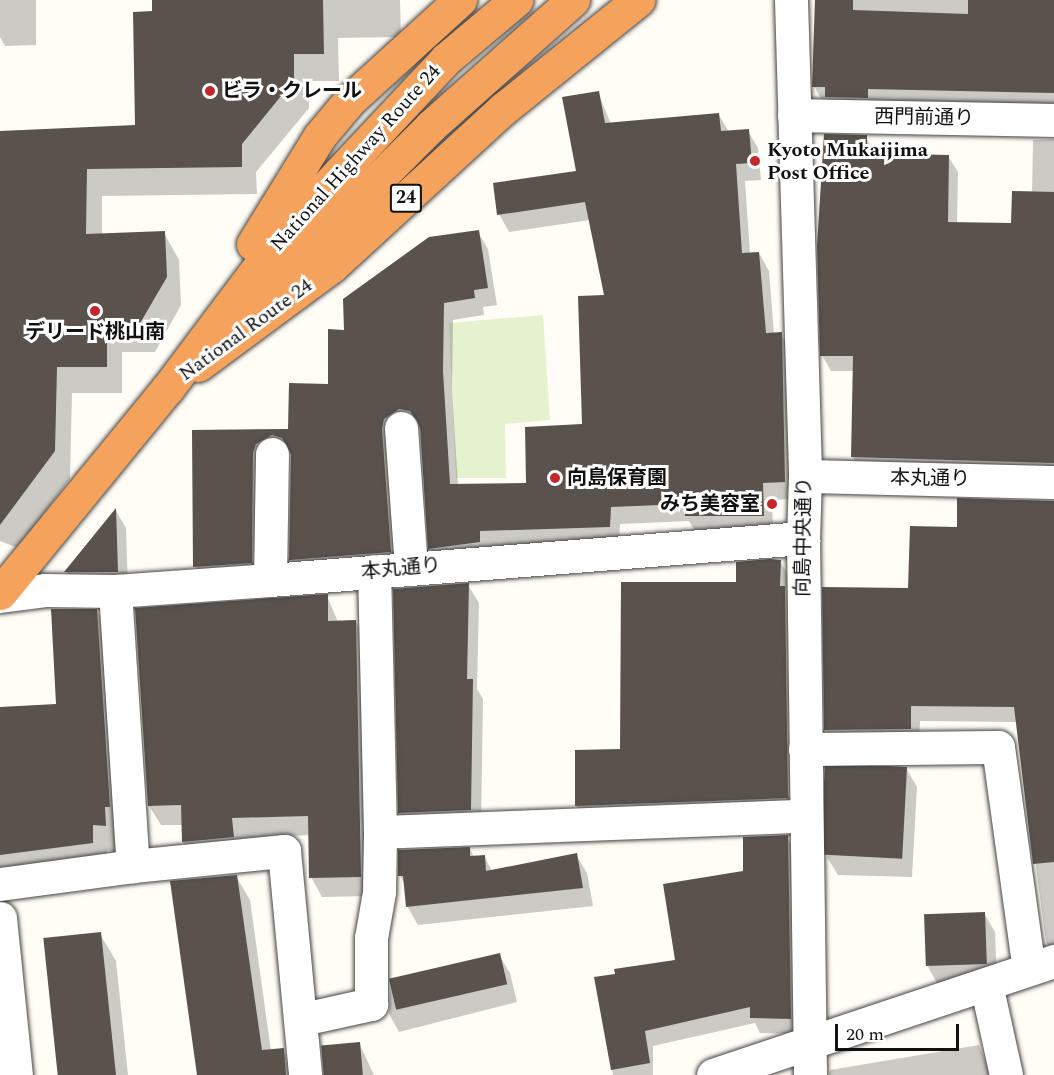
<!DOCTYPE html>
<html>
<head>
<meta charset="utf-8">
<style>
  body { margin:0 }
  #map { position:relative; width:1054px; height:1075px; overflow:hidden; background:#fffdf5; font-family:Spectral,"Noto Sans JP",serif }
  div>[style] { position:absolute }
  .pitch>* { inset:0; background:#e6f2cf }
  .shadow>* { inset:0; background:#0003 }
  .building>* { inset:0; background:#5a524d; transform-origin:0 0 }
  .roads { filter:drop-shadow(0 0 2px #444) drop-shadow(0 0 2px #444) }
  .minor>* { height:33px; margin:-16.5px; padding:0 16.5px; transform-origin:16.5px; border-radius:16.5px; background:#fff }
  .highway>* { height:33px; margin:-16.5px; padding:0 16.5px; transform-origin:16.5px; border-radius:16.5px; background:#f5a25d }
  .dots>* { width:16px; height:16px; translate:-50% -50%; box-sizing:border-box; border:3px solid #fff; border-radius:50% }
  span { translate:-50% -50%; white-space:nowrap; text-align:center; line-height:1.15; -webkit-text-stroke:6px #fff; paint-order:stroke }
  .shield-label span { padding:2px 4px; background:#fff; border:2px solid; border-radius:4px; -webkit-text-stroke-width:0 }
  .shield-label { font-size:18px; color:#111; font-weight:700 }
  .poi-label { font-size:20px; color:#111; font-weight:700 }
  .left { translate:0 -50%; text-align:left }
  .right { translate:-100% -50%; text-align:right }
  .street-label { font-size:20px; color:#111 }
  .scale { position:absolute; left:835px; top:1024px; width:124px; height:27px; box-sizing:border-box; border:3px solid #111; border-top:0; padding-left:8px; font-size:18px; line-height:21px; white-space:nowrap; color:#111; -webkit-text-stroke:4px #fff; paint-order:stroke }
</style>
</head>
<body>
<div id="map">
  <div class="pitch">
    <div style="clip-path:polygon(543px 315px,550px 420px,505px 424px,506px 478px,456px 478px,449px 323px)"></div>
  </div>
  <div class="shadow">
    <div style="clip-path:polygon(0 0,36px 0,36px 45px,5px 46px,0 37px)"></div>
    <div style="clip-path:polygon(154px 0,400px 0,401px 37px,338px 38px,339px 81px,309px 81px,309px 108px,256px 172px,257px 194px,102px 196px,102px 235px,164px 233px,179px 260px,181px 305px,155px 352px,122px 352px,122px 393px,72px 393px,70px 479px,18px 548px,0 541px,0 132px,136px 126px)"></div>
    <div style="clip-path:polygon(815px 0,1054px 0,1054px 118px,823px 102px,814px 86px)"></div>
    <div style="clip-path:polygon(598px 93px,611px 124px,719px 115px,729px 132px,748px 131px,758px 148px,761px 180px,745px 181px,750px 254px,759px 253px,769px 271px,774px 334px,781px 334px,791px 351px,794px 499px,772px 500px,773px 532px,696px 533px,689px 521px,620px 524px,619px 544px,440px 566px,430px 548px,421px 429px,409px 426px,400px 569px,301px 577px,291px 559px,292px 455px,282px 452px,261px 580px,205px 584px,195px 566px,193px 431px,289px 430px,329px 386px,346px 331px,478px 232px,488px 249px,497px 305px,483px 307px,484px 315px,453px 320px,452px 390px,458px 485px,528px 485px,584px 426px,606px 297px,590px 220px,509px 232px,499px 214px,577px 172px)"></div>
    <div style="clip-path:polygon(866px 137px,875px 155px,948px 156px,958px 172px,957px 223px,1013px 224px,1032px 193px,1033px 140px,1054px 139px,1054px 478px,862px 473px,853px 457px,854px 371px,831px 371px,822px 355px)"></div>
    <div style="clip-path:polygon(1054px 502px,1054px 957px,1046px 942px,1017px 722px,920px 721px,919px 745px,835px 745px,826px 730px,910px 590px,958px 528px)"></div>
    <div style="clip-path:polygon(116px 511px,126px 528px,128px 590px,77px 590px,66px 572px)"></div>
    <div style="clip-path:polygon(780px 561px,790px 578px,797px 814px,586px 822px,576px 805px,622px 750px,738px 583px)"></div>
    <div style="clip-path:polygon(468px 585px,479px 603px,477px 689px,483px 699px,481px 828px,410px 831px,400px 812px)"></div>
    <div style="clip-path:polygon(327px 596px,338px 622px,356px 622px,367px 641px,371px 896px,322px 897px,311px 877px,310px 835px,242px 838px,244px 857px,194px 861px,183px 842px,183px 825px,161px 825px,149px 806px)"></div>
    <div style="clip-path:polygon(97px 611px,112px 637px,120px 852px,107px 850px,107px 869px,0 881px,0 709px,58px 705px)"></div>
    <div style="clip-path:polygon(906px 768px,917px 787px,912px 877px,838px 875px,827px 857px)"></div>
    <div style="clip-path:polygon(787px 837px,796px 852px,799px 1034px,760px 1033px,755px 1023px,653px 1046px,653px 1075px,613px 1075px,596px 978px,677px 961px,744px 872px)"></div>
    <div style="clip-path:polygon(470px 849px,474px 857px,484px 856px,492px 871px,576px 855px,587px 873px,593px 906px,418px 925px,407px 906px,405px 885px,400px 875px)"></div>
    <div style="clip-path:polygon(236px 876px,250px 900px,271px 1051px,283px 1050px,297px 1075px,198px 1075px)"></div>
    <div style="clip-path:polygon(984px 913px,995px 932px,997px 982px,938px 985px,928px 967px)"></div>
    <div style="clip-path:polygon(100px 934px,116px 961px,128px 1075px,59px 1075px)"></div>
    <div style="clip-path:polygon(499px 955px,510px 973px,517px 1002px,399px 1032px,389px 1014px,391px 982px)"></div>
    <div style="clip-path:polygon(359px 1043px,374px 1075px,323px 1075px)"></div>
    <div style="clip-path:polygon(979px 1045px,991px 1075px,829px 1075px,830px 1070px)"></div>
  </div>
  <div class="building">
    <div style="clip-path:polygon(152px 0,323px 0,324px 54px,294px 54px,294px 80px,242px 144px,242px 167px,87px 169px,86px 234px,165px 231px,167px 277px,139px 325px,107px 325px,107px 367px,57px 367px,55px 451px,0 525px,0 131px,135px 125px,133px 12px,152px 11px)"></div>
    <div style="clip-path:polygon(815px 0,853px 0,853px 10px,968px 14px,968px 0,1054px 0,1054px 93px,868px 89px,868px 98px,825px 97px,825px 87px,812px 87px)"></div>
    <div style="clip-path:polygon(599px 91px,605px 123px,719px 113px,721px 131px,749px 129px,752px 163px,736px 164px,742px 253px,759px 252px,766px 333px,782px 332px,785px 482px,763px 483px,764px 516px,685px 516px,684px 504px,611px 507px,610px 527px,480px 531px,480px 542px,428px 549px,420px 427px,410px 411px,399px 409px,384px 419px,382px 429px,391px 552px,289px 560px,291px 454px,282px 438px,272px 435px,256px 444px,253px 453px,252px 563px,193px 567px,192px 430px,288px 429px,289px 383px,328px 384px,328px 329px,344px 330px,343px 299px,429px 237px,479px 230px,488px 288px,474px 290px,475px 298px,444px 303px,443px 371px,450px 484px,526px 483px,525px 427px,582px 424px,578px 296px,604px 295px,585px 202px,497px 215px,493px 183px,576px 171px,562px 97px)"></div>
    <div style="clip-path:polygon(824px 134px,867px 135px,867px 153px,949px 155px,948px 222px,1011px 223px,1012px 191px,1054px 192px,1054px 463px,851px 457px,853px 356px,820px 356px,817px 246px)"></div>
    <div style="clip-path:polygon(957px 498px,1054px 501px,1054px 862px,1033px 864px,1014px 707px,911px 706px,911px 729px,824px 730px,822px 587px,908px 588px,910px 526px,957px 527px)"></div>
    <div style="clip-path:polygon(116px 508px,118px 572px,64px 572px)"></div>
    <div style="clip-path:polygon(770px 559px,781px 560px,780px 586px,785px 586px,788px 798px,575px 806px,575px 750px,620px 749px,621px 582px,736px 582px,736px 562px)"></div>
    <div style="clip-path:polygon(469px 583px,467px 679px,473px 679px,471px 810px,398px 813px,393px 589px)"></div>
    <div style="clip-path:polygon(328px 594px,328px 621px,356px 620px,361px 877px,309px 878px,308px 816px,232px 818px,234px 837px,182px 842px,181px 805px,148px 806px,135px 608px)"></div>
    <div style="clip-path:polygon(51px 609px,97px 609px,110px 807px,105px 807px,106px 826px,93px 825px,93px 843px,0 855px,0 707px,56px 704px)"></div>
    <div style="left:907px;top:767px;width:92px;height:82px;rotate:93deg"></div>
    <div style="clip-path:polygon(788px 835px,791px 1019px,750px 1018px,750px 1007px,645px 1031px,650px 1063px,611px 1070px,594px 977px,615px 974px,614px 969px,675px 960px,663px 884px,743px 871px,743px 837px)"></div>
    <div style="clip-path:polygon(470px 847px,470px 856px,485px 855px,486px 871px,577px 853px,583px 888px,406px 907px,403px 876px,398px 876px,398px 850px)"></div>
    <div style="clip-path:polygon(237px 875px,262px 1050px,284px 1048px,286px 1075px,197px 1075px,170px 881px)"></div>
    <div style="left:985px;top:912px;width:52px;height:61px;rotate:88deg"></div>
    <div style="left:101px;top:932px;width:144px;height:58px;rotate:84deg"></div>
    <div style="left:500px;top:953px;width:32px;height:114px;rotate:77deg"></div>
    <div style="left:360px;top:1042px;width:33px;height:39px;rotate:85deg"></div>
  </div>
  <div class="roads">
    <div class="minor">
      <div style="left:791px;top:0;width:476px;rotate:88.3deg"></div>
      <div style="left:805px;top:476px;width:62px;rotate:91.8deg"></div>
      <div style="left:803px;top:538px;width:537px;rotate:89.25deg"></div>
      <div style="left:794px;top:115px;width:260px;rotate:1.1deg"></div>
      <div style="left:401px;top:428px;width:140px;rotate:85.9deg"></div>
      <div style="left:805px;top:476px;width:249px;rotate:1.4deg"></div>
      <div style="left:270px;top:580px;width:126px;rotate:-89.1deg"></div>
      <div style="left:115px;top:591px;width:276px;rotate:86.3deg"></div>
      <div style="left:133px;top:866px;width:152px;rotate:-5.7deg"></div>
      <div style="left:284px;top:851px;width:225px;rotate:84.6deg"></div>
      <div style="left:0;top:596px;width:45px;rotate:-7.6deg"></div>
      <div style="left:45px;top:590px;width:70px;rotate:0.8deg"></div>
      <div style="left:115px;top:591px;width:155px;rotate:-4.1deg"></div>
      <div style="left:270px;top:580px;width:535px;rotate:-4.51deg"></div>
      <div style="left:805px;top:749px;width:193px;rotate:-0.6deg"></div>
      <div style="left:998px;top:747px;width:224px;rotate:82.1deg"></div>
      <div style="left:380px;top:832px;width:425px;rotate:-2.2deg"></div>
      <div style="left:0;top:884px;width:134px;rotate:-7.7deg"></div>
      <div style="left:0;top:918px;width:158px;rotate:84.2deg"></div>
      <div style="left:986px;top:984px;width:93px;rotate:77.6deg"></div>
      <div style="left:303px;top:1019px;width:70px;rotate:-12.4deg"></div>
      <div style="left:371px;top:1004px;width:66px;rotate:-90deg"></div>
      <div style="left:371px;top:938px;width:47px;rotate:-80.1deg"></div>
      <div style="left:379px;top:892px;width:60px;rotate:-89deg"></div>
      <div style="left:380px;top:832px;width:261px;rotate:-91.3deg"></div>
      <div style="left:713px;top:1075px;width:360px;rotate:-18.5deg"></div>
    </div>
    <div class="highway">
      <div style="left:253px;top:244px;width:126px;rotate:-58.3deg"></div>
      <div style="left:319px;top:137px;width:48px;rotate:-50deg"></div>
      <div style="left:350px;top:100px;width:149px;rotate:-42.3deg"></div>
      <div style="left:253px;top:304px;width:252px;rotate:-45deg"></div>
      <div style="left:431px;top:126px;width:190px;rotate:-41.6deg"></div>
      <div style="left:198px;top:365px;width:167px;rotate:-36.5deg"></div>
      <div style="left:332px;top:266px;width:232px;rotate:-42.6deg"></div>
      <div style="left:503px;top:109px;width:174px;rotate:-38.9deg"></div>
      <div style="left:0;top:593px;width:265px;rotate:-50.7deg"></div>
      <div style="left:168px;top:388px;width:206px;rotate:-53.1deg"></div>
      <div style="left:292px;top:223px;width:225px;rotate:-46.8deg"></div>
      <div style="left:446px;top:59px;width:92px;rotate:-40.1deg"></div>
    </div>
  </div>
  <div class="dots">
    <div style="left:210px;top:91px;background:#c4262e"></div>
    <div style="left:755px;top:161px;background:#c4262e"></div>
    <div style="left:95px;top:311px;background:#c4262e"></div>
    <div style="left:555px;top:478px;background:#c4262e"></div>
    <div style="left:772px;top:504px;background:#c4262e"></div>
  </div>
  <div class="shield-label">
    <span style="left:406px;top:198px">24</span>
  </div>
  <div class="poi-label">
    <span class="left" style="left:222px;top:91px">ビラ・クレール</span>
    <span class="left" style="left:767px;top:162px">Kyoto Mukaijima<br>Post Office</span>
    <span style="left:95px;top:332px">デリード桃山南</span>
    <span class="left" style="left:567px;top:478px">向島保育園</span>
    <span class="right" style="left:760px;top:504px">みち美容室</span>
  </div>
  <div class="street-label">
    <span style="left:924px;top:118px;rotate:1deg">西門前通り</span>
    <span style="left:356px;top:158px;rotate:-48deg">National Highway Route 24</span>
    <span style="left:246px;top:330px;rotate:-36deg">National Route 24</span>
    <span style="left:930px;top:479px;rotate:1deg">本丸通り</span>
    <span style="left:804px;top:537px;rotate:-89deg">向島中央通り</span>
    <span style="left:401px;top:569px;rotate:-5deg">本丸通り</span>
  </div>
  <div class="scale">20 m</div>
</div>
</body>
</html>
